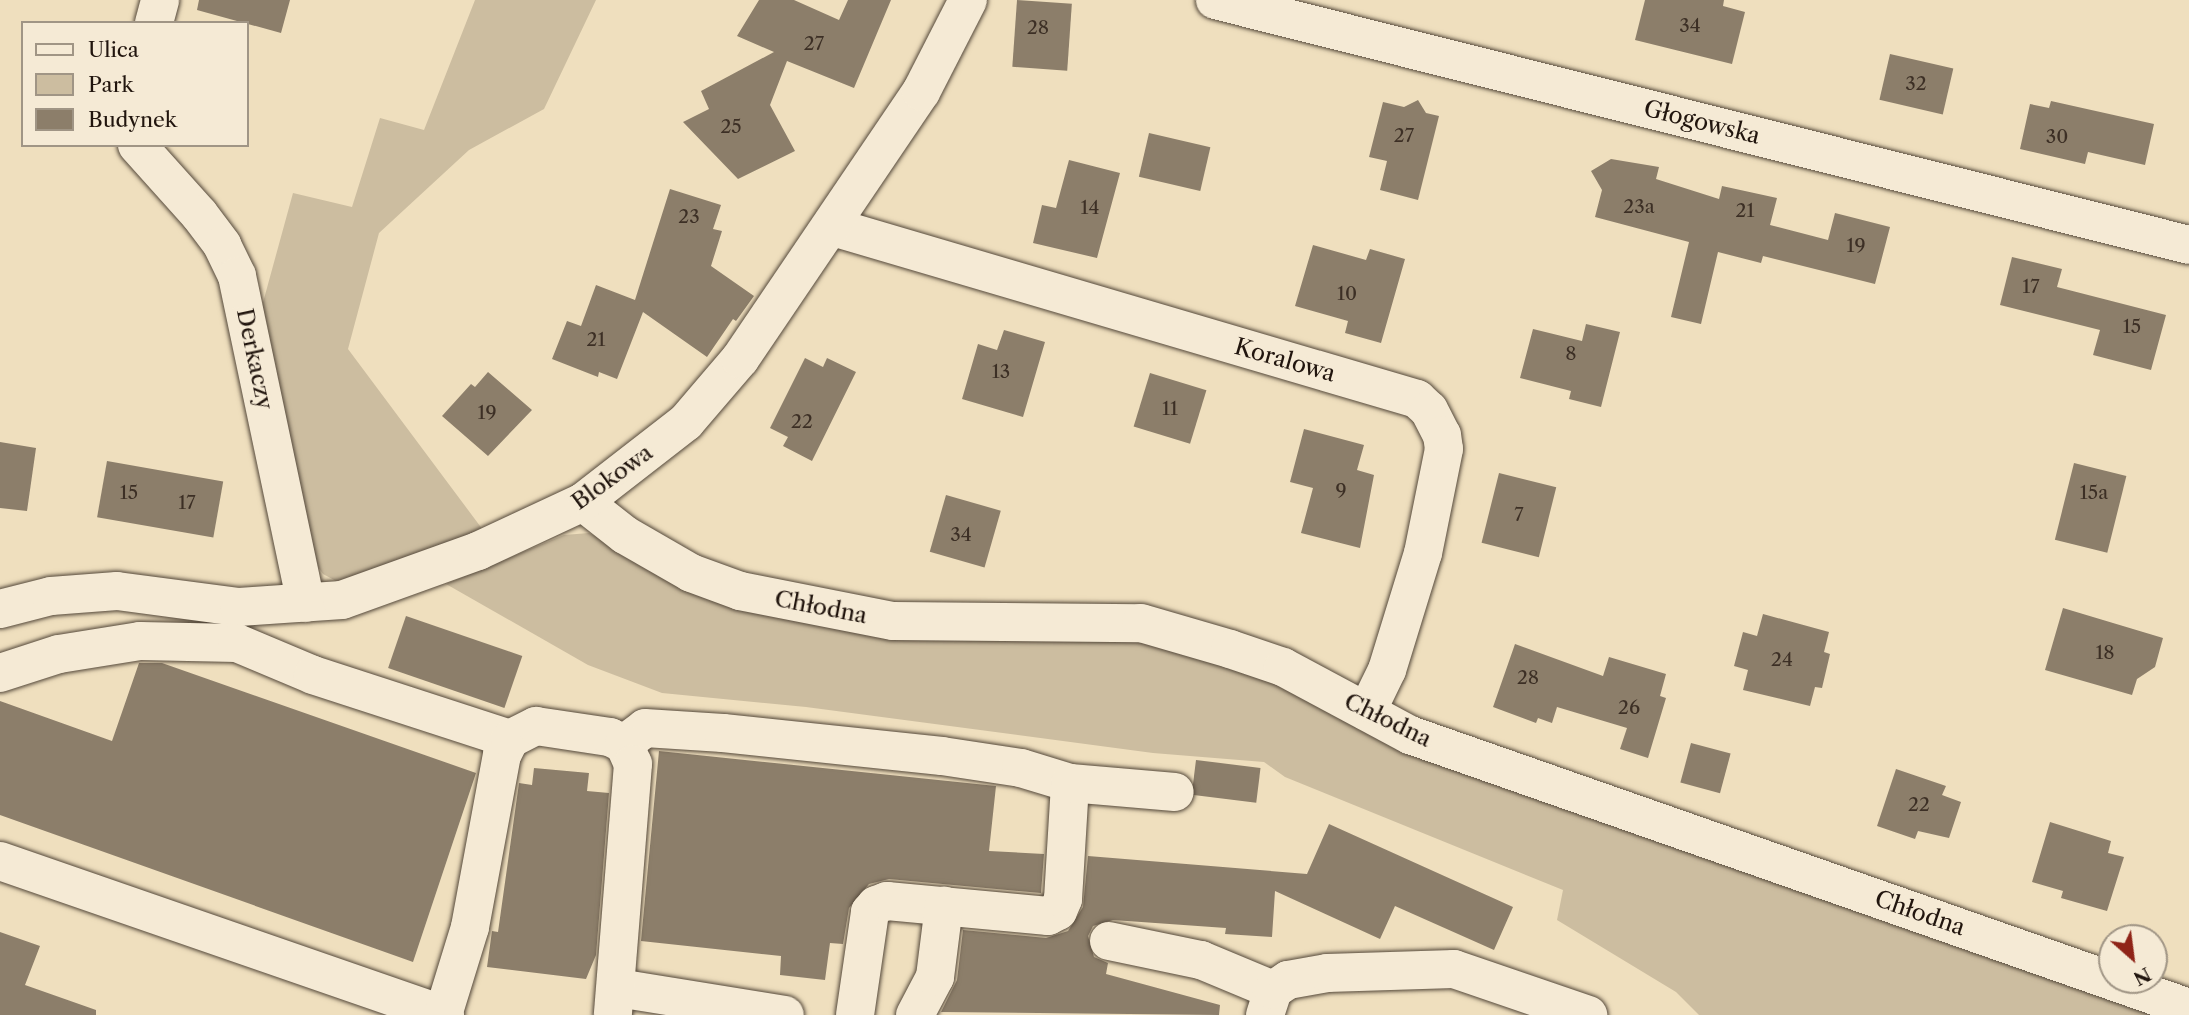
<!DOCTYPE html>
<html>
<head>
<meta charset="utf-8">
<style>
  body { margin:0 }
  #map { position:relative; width:2189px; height:1015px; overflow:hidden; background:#efdfbe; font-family:"Libre Caslon Text",serif }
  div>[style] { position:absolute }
  .green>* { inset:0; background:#ccbda0 }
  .building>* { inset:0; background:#8c7e6a; transform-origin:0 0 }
  .roads { filter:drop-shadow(0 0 2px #54483a) drop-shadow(0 0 2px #54483a) }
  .minor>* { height:38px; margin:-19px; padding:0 19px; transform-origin:19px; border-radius:19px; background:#f5ead5 }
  span { translate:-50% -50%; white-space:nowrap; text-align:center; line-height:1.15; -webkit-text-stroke:7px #f5ead5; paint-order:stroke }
  .number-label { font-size:19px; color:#3c2f25 }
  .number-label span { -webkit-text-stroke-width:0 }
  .street-label { font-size:23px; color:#21150e }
  .legend { position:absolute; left:21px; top:21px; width:228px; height:126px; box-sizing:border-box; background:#f5ead5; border:2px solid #a09585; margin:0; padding:9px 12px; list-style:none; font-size:21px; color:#21150e }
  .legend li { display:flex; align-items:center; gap:14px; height:35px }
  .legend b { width:35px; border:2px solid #a09585 }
  .north { position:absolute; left:2098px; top:924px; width:70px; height:70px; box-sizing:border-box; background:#f5ead5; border:2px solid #a09585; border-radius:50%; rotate:152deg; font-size:19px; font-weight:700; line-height:28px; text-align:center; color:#21150e }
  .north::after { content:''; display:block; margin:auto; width:24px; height:32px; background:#8f2418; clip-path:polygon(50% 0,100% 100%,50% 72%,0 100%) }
</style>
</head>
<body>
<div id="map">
  <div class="green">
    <div style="clip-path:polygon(475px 0,596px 0,544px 109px,469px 150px,379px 233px,348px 349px,483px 530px,362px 576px,336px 581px,323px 574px,313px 560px,259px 317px,293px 193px,352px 207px,380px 118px,424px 130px)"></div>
    <div style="clip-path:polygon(589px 533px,689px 586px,1136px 635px,1263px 669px,2182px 1015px,1699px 1015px,1676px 992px,1557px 920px,1563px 890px,1285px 777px,1264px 762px,1153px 753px,806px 707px,662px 693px,588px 665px,446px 584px,564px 535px)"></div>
  </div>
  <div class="building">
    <div style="clip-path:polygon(199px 0,290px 0,281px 33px,197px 10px)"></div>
    <div style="clip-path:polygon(759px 0,794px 0,839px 20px,848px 0,891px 0,854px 88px,787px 61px,770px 105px,795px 151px,738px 179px,683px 122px,709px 109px,701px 91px,774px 52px,737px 36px)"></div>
    <div style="left:1017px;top:0;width:55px;height:67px;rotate:4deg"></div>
    <div style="clip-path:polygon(1645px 0,1724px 0,1723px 6px,1745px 12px,1732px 64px,1635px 40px)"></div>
    <div style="left:1890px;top:54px;width:65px;height:47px;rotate:13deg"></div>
    <div style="clip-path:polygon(1418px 100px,1426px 113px,1439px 116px,1418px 200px,1380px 190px,1387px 161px,1369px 157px,1383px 102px,1404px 107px)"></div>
    <div style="clip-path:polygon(2051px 101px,2154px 124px,2145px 165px,2088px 152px,2085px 164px,2020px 149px,2030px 104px,2049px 108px)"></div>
    <div style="left:1149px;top:133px;width:63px;height:45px;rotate:13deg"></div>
    <div style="clip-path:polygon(1611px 159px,1659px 167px,1656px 179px,1719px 199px,1722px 186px,1777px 198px,1770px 225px,1828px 240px,1835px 213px,1890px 227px,1875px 284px,1763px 256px,1761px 263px,1718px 252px,1701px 324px,1671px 317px,1689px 242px,1595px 217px,1602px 190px,1591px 171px)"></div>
    <div style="clip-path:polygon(1069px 160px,1120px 173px,1097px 258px,1033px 243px,1042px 205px,1056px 208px)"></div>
    <div style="clip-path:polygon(670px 189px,721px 205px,713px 229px,722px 231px,711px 266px,754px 296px,736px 321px,733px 319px,707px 357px,643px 312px,617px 379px,599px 372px,598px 377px,552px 359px,567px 321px,581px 326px,596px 285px,635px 300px)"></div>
    <div style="clip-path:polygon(1313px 245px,1366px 260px,1370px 249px,1405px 259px,1381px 343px,1345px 333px,1348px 321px,1295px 306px)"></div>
    <div style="clip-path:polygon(2012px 257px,2062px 269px,2057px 287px,2166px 315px,2151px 370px,2093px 355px,2100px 330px,2000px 305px)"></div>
    <div style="clip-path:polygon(1586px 324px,1620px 332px,1601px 407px,1569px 399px,1571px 391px,1520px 378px,1533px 329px,1582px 341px)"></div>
    <div style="clip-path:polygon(1004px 330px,1045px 342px,1023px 417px,962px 399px,978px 344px,997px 350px)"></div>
    <div style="clip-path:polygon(805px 358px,823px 367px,827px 358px,856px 372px,812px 461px,783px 446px,788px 437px,770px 428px)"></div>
    <div style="clip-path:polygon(488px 372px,532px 410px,488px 456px,442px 416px,471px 384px,475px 387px)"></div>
    <div style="left:1150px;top:373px;width:59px;height:56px;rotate:17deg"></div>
    <div style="clip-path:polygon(1304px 429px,1364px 445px,1357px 470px,1374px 475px,1360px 548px,1301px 533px,1313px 488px,1290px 482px)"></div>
    <div style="clip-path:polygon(0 442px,36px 448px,27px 511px,0 508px)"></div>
    <div style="left:107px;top:461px;width:118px;height:57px;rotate:10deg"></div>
    <div style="left:2074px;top:463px;width:54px;height:79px;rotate:14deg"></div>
    <div style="left:1499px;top:473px;width:59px;height:72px;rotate:14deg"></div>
    <div style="left:946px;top:495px;width:57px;height:59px;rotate:16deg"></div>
    <div style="clip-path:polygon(2063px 608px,2163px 638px,2155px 667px,2137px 679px,2132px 695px,2045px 670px)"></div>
    <div style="clip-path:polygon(1763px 614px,1829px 632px,1824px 652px,1830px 654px,1822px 688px,1815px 687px,1810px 706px,1743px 690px,1748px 670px,1734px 666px,1743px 632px,1757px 636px)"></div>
    <div style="left:406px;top:616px;width:123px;height:55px;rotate:19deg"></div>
    <div style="clip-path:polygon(1515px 644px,1603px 676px,1609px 657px,1666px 674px,1660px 696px,1666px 698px,1648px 758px,1620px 749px,1627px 728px,1557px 707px,1552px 723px,1538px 718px,1536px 723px,1493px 707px)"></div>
    <div style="clip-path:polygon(139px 663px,162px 663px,476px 773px,413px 962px,0 815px,0 701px,112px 741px)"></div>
    <div style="left:1691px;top:743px;width:41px;height:41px;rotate:15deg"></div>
    <div style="clip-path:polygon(659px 751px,996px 786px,989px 851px,1044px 854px,1041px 893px,889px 879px,869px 884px,849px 908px,843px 944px,830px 943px,825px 980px,780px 975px,781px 956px,641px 941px)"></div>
    <div style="left:1196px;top:760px;width:65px;height:35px;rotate:7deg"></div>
    <div style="clip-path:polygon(534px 768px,589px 773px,587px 791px,609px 793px,596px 955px,586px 979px,487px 967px,492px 931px,498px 932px,519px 783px,532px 785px)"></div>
    <div style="clip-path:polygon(1896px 769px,1946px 786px,1942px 795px,1961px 802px,1949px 838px,1918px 831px,1915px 839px,1877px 826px)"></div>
    <div style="clip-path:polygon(2050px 822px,2111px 841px,2108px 853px,2124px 857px,2107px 911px,2061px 898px,2063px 891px,2032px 882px)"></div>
    <div style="clip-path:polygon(1329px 824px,1513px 907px,1494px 950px,1395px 906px,1380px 939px,1275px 891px,1272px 937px,1225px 934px,1226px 928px,1113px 920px,1093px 926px,1088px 936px,1094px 957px,1108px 963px,1106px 974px,1220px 1005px,1219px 1015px,941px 1012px,957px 980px,963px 930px,1046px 938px,1068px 931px,1083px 907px,1088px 856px,1307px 874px)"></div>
    <div style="clip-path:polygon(0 932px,40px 946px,25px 985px,96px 1010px,96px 1015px,0 1015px)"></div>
  </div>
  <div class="roads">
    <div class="minor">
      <div style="left:1215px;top:0;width:1004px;rotate:14.12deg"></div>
      <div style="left:154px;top:23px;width:24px;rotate:-75deg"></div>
      <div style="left:137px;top:145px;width:93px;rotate:48.1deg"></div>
      <div style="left:199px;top:214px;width:39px;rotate:53deg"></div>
      <div style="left:222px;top:245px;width:34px;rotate:64deg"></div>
      <div style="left:237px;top:276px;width:334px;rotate:78.1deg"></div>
      <div style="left:833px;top:227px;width:609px;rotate:16.41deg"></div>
      <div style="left:1417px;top:399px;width:16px;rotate:43deg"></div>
      <div style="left:1429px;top:410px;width:28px;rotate:63deg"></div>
      <div style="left:1442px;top:435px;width:14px;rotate:82deg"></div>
      <div style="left:1444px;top:449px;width:106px;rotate:101.4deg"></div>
      <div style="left:1423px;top:553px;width:122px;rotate:107.1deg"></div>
      <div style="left:1387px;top:670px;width:46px;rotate:116deg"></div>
      <div style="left:583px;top:502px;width:53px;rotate:38.2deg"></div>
      <div style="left:625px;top:535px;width:76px;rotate:29.9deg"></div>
      <div style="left:691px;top:573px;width:52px;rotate:20.2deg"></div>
      <div style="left:740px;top:591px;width:156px;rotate:11.1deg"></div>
      <div style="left:893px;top:621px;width:248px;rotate:0.5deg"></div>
      <div style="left:1141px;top:623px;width:93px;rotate:16.3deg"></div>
      <div style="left:1230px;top:649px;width:56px;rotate:18.8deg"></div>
      <div style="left:1283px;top:667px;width:144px;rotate:28.2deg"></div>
      <div style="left:1410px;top:735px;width:825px;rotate:19.31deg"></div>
      <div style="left:0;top:609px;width:53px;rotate:-14.3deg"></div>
      <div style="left:51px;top:596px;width:66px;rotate:-4.3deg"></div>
      <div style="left:117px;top:591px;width:123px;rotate:7.5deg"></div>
      <div style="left:239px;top:607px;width:103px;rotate:-3.9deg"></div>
      <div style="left:342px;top:600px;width:145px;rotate:-19.8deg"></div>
      <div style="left:478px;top:551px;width:116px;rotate:-25deg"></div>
      <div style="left:583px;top:502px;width:130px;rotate:-37.8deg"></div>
      <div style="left:686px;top:422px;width:83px;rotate:-49.4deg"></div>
      <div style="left:740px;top:359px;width:323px;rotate:-55.9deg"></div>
      <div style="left:921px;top:92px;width:103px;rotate:-62.9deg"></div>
      <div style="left:0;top:673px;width:62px;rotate:-17.9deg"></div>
      <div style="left:59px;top:654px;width:82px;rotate:-9.1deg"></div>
      <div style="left:140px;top:641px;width:97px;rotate:1.2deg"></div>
      <div style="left:237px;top:643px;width:82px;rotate:22.8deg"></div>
      <div style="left:313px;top:675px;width:207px;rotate:18deg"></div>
      <div style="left:624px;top:744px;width:26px;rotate:-37deg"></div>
      <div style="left:645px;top:728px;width:78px;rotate:3.7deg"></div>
      <div style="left:723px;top:733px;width:220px;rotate:6deg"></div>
      <div style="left:942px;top:756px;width:80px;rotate:8.6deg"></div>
      <div style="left:1021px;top:768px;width:51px;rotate:17deg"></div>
      <div style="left:0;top:861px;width:471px;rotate:19.1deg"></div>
      <div style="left:1109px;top:941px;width:94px;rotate:11.7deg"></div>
      <div style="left:1201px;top:960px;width:78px;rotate:22.6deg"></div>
      <div style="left:618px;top:988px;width:169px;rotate:9.2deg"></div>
      <div style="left:443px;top:1015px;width:92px;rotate:-72.9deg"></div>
      <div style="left:470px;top:927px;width:175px;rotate:-79.5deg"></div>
      <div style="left:502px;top:755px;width:18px;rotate:-63deg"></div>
      <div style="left:510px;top:739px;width:29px;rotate:-27deg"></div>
      <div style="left:536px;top:726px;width:75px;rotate:8.5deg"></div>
      <div style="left:610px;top:737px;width:16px;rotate:27deg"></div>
      <div style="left:624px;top:744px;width:22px;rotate:66deg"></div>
      <div style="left:633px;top:764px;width:252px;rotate:94.6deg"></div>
      <div style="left:855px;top:1015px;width:104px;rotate:-81.7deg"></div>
      <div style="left:870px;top:912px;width:9px;rotate:-49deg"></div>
      <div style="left:876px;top:905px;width:12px;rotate:-20deg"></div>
      <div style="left:887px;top:901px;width:162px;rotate:5.3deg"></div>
      <div style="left:1048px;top:916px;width:11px;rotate:-27deg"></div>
      <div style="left:1058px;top:911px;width:13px;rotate:-67deg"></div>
      <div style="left:1063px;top:899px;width:116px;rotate:-86.5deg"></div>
      <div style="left:1070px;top:783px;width:105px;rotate:4.9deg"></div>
      <div style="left:915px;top:1015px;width:43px;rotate:-62.2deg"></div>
      <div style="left:935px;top:977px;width:72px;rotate:-82.8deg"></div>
      <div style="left:1265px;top:1015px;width:26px;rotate:-72deg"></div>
      <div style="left:1273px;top:990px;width:18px;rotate:-34deg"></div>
      <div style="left:1288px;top:980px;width:40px;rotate:-10deg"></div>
      <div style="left:1327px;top:973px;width:127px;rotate:-1.8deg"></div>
      <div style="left:1454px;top:969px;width:142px;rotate:18.9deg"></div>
    </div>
  </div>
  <div class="number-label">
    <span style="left:1690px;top:26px">34</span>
    <span style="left:1038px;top:28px">28</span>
    <span style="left:814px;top:44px">27</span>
    <span style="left:1916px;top:84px">32</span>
    <span style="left:731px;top:127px">25</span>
    <span style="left:1404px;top:136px">27</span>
    <span style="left:2057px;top:137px">30</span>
    <span style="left:1639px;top:207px">23a</span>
    <span style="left:1090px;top:208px">14</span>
    <span style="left:1745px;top:211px">21</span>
    <span style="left:689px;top:217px">23</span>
    <span style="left:1856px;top:246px">19</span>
    <span style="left:2031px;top:287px">17</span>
    <span style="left:1347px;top:294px">10</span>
    <span style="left:2132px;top:327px">15</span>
    <span style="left:596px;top:340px">21</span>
    <span style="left:1571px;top:354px">8</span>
    <span style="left:1001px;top:372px">13</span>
    <span style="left:1170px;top:409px">11</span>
    <span style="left:487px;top:413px">19</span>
    <span style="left:802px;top:422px">22</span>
    <span style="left:1341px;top:491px">9</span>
    <span style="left:129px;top:493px">15</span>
    <span style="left:2094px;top:493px">15a</span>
    <span style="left:187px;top:503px">17</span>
    <span style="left:1519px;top:515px">7</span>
    <span style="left:961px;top:535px">34</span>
    <span style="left:2105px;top:653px">18</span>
    <span style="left:1782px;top:660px">24</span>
    <span style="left:1528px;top:678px">28</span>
    <span style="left:1629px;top:708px">26</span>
    <span style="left:1919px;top:805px">22</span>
  </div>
  <div class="street-label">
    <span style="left:1702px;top:122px;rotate:14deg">Głogowska</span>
    <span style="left:255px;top:359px;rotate:78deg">Derkaczy</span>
    <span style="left:1285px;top:360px;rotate:16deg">Koralowa</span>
    <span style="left:612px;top:477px;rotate:-36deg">Blokowa</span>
    <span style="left:821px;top:607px;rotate:11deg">Chłodna</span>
    <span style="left:1388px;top:720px;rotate:26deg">Chłodna</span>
    <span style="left:1920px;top:913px;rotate:19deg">Chłodna</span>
  </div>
  <ul class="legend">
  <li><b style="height:9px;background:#f5ead5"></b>Ulica</li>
  <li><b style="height:19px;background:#ccbda0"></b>Park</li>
  <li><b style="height:19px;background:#8c7e6a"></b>Budynek</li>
  </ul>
  <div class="north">N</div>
</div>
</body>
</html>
